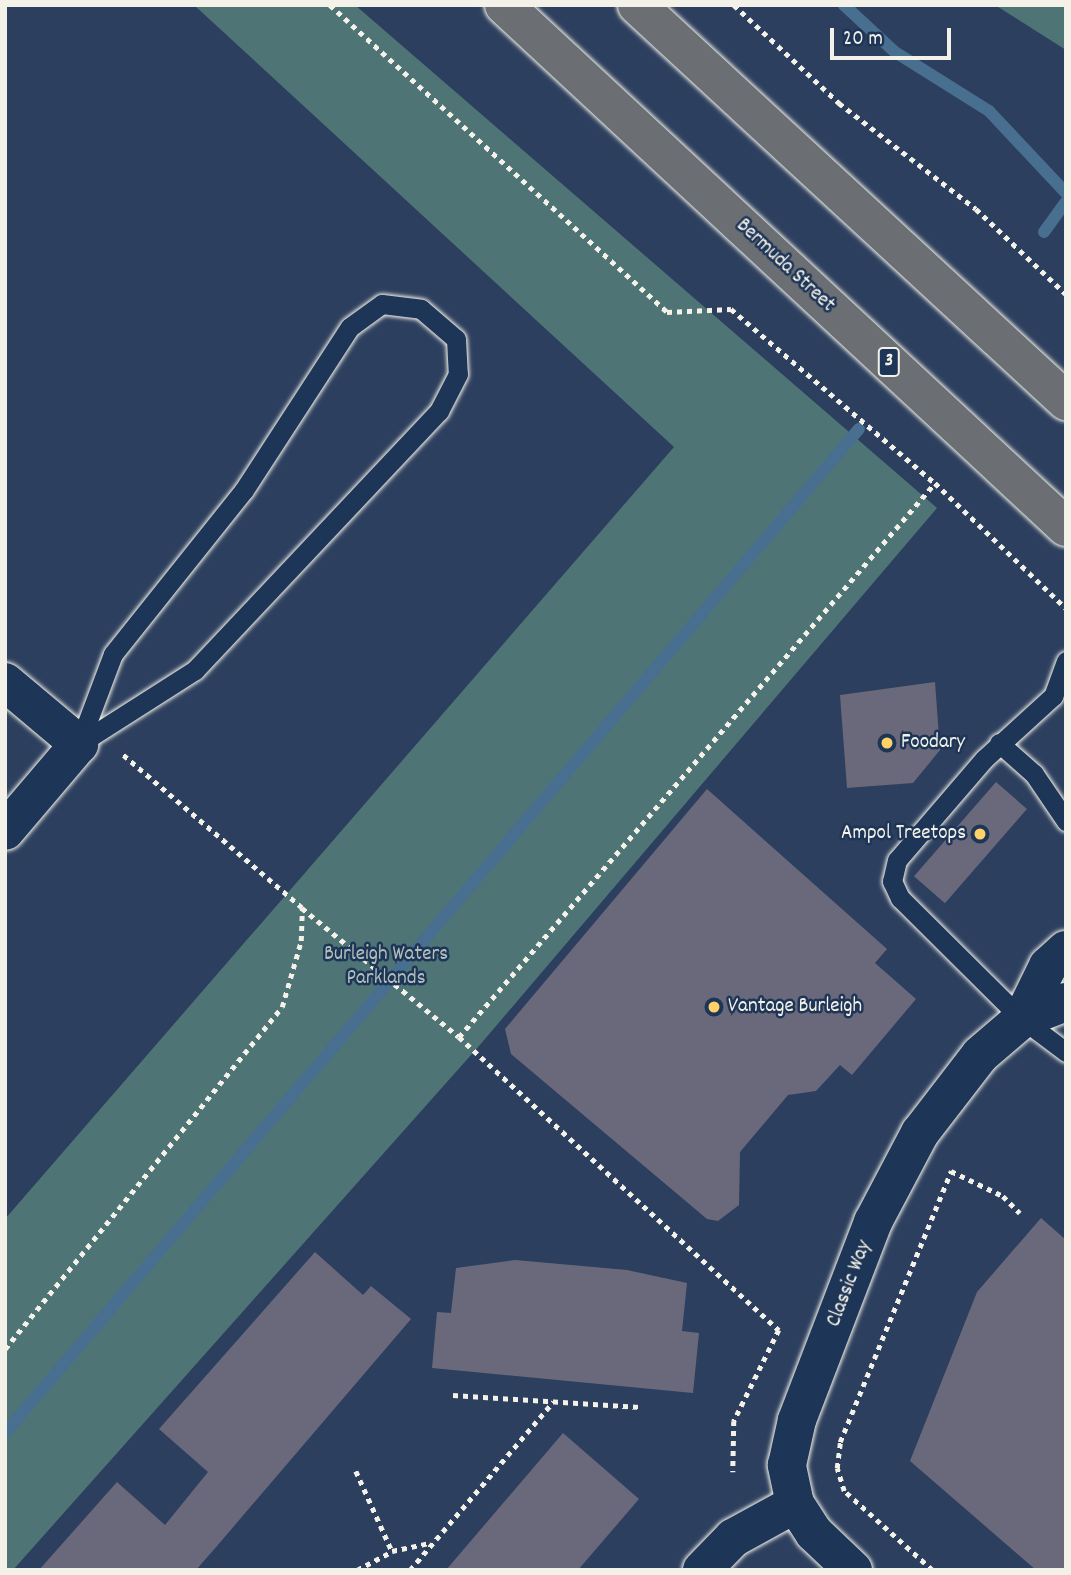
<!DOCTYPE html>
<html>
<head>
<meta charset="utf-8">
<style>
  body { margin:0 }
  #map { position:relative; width:1071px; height:1575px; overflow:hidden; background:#2c3f5e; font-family:Dekko,sans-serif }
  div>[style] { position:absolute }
  .green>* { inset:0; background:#4f7476 }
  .stream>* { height:12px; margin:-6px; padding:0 6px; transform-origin:6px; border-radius:6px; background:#486f90 }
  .building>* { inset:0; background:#6a697c; transform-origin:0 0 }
  .path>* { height:4.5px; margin-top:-2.25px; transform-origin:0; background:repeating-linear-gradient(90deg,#f4f1e8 0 5px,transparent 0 10px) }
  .roads { filter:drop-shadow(0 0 2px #f4f1e8) drop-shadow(0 0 2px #f4f1e8) }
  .service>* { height:19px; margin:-9.5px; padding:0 9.5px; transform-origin:9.5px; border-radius:9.5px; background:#1d3557 }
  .minor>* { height:38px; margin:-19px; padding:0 19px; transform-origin:19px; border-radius:19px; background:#1d3557 }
  .primary>* { height:38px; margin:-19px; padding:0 19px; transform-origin:19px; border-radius:19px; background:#6b6f74 }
  .dots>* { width:19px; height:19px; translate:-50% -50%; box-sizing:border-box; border:4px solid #1d3557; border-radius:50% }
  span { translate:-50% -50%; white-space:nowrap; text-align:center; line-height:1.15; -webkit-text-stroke:5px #1d3557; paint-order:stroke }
  .shield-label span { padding:2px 5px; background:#1d3557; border:2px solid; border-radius:5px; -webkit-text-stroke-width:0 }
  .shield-label { font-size:19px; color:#f4f1e8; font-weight:700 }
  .street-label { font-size:21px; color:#f4f1e8 }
  .poi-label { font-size:21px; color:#f4f1e8 }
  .left { translate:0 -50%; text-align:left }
  .right { translate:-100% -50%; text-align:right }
  .park-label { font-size:21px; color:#b2bfba }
  .frame { position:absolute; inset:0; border:7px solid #f4f1e8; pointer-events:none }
  .scale { position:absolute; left:830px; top:28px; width:121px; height:32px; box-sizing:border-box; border:4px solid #f4f1e8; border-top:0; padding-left:9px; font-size:21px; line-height:24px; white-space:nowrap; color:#f4f1e8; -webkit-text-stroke:5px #1d3557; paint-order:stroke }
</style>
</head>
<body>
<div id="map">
  <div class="green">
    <div style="clip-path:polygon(194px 5px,355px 5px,937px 508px,479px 1046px,13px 1570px,5px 1570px,5px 1219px,674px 447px)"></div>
    <div style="clip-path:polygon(995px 5px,1066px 5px,1066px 50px)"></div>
  </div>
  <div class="stream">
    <div style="left:844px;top:5px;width:69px;rotate:42.7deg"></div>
    <div style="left:895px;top:52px;width:111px;rotate:32.1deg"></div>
    <div style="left:989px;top:111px;width:112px;rotate:46.8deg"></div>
    <div style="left:1044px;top:232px;width:37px;rotate:-54deg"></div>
    <div style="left:5px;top:1433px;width:1318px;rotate:-49.62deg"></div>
  </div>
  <div class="building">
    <div style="clip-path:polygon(935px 682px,940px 750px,913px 783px,847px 788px,840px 695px)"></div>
    <div style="left:996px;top:782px;width:41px;height:125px;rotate:41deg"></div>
    <div style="clip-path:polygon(707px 789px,887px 949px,875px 963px,916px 999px,852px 1075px,840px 1065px,816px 1091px,788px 1095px,740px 1152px,739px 1205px,718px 1221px,707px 1219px,511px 1054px,505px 1029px)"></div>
    <div style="clip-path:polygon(1041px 1218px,1066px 1240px,1066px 1570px,1036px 1570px,910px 1461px,977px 1292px)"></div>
    <div style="clip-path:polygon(315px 1252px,363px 1295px,371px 1286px,411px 1319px,217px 1546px,196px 1570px,39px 1570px,117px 1482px,165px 1525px,208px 1472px,159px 1429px)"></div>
    <div style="clip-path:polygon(515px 1260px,627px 1270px,687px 1283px,682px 1331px,699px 1333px,693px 1393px,432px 1368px,437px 1312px,451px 1313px,456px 1268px)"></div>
    <div style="clip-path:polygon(563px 1433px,639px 1499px,578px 1570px,446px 1570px)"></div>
  </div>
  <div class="path">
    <div style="left:330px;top:5px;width:456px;rotate:42.3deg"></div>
    <div style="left:667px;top:312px;width:64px;rotate:-2.7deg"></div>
    <div style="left:731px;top:309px;width:268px;rotate:40.5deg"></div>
    <div style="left:935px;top:483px;width:181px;rotate:43.7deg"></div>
    <div style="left:734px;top:5px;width:144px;rotate:43deg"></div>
    <div style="left:839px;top:103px;width:173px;rotate:37.7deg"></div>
    <div style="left:976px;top:209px;width:124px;rotate:43.4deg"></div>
    <div style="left:302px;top:908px;width:203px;rotate:39.4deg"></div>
    <div style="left:459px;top:1037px;width:434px;rotate:42.5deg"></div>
    <div style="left:779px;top:1330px;width:102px;rotate:116.3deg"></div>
    <div style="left:734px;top:1421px;width:51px;rotate:91.1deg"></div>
    <div style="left:459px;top:1037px;width:730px;rotate:-49.33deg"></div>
    <div style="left:5px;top:1349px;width:440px;rotate:-51deg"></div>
    <div style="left:282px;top:1007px;width:69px;rotate:-73.9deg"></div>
    <div style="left:301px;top:941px;width:33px;rotate:-88deg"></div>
    <div style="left:302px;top:908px;width:237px;rotate:-139.5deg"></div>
    <div style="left:453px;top:1395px;width:187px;rotate:3.7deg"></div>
    <div style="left:356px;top:1471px;width:88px;rotate:65.8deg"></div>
    <div style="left:357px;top:1570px;width:40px;rotate:-28deg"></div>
    <div style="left:392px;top:1551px;width:40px;rotate:-12deg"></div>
    <div style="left:410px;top:1570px;width:221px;rotate:-49.6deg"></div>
    <div style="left:932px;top:1570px;width:118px;rotate:-138.1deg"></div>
    <div style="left:844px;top:1491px;width:24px;rotate:-107deg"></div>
    <div style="left:837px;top:1468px;width:26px;rotate:-83deg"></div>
    <div style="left:840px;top:1442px;width:293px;rotate:-67.7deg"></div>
    <div style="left:951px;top:1171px;width:58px;rotate:25.7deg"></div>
    <div style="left:1003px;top:1196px;width:24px;rotate:45deg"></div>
  </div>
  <div class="roads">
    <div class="service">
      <div style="left:382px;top:304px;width:39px;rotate:7deg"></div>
      <div style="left:421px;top:309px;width:46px;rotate:40.6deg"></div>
      <div style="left:456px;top:339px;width:35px;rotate:87deg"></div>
      <div style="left:458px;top:374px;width:42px;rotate:117.2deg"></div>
      <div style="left:439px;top:411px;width:356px;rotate:133.3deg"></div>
      <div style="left:195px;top:670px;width:138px;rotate:147.5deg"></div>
      <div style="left:79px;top:744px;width:96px;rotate:-69.3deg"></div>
      <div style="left:113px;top:654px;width:210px;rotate:-51.4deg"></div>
      <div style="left:244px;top:490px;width:194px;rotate:-57deg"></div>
      <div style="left:350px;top:327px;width:39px;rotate:-36deg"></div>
      <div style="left:1066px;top:661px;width:37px;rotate:110deg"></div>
      <div style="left:1053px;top:696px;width:93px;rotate:137.6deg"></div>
      <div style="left:984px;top:759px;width:133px;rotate:130.7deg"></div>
      <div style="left:897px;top:860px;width:22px;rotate:103deg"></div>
      <div style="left:892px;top:881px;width:19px;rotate:65deg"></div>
      <div style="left:900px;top:898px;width:172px;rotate:44.8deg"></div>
      <div style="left:1022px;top:1019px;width:55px;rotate:36.9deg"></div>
      <div style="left:999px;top:743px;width:47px;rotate:41.5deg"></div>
      <div style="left:1034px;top:774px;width:57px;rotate:55.8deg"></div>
    </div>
    <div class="minor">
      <div style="left:5px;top:682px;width:97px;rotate:40deg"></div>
      <div style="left:79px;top:744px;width:114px;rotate:130.4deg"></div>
      <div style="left:1022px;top:1019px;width:59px;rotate:-63.9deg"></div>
      <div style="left:1048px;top:966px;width:24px;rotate:-42deg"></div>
      <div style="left:702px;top:1570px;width:45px;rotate:-45.9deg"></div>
      <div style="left:733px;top:1538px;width:71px;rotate:-28.7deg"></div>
      <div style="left:853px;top:1570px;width:54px;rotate:-136.5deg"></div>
      <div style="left:814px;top:1533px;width:35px;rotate:-123deg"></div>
      <div style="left:795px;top:1504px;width:40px;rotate:-102deg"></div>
      <div style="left:787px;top:1465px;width:46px;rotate:-77.5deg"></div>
      <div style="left:797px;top:1420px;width:212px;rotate:-69deg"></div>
      <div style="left:873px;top:1222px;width:101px;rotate:-62.2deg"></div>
      <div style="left:920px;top:1133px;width:98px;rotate:-52.4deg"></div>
      <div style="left:980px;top:1055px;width:55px;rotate:-40.6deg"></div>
      <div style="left:1022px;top:1019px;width:47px;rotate:-21.1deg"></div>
    </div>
    <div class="primary">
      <div style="left:504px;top:5px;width:767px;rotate:42.89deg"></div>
      <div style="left:637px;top:5px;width:584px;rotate:42.71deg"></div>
    </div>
  </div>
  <div class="dots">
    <div style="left:887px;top:743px;background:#ffd166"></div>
    <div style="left:980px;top:834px;background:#ffd166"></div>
    <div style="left:714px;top:1007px;background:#ffd166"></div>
  </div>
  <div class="shield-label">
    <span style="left:889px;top:362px">3</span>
  </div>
  <div class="street-label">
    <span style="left:785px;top:266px;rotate:43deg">Bermuda Street</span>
    <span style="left:850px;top:1284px;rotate:-69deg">Classic Way</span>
  </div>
  <div class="poi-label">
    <span class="left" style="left:901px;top:743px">Foodary</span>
    <span class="right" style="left:966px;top:834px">Ampol Treetops</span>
    <span class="left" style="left:728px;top:1007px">Vantage Burleigh</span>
  </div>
  <div class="park-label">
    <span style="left:386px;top:967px">Burleigh Waters<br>Parklands</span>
  </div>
  <div class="frame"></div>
  <div class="scale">20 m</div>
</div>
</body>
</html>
